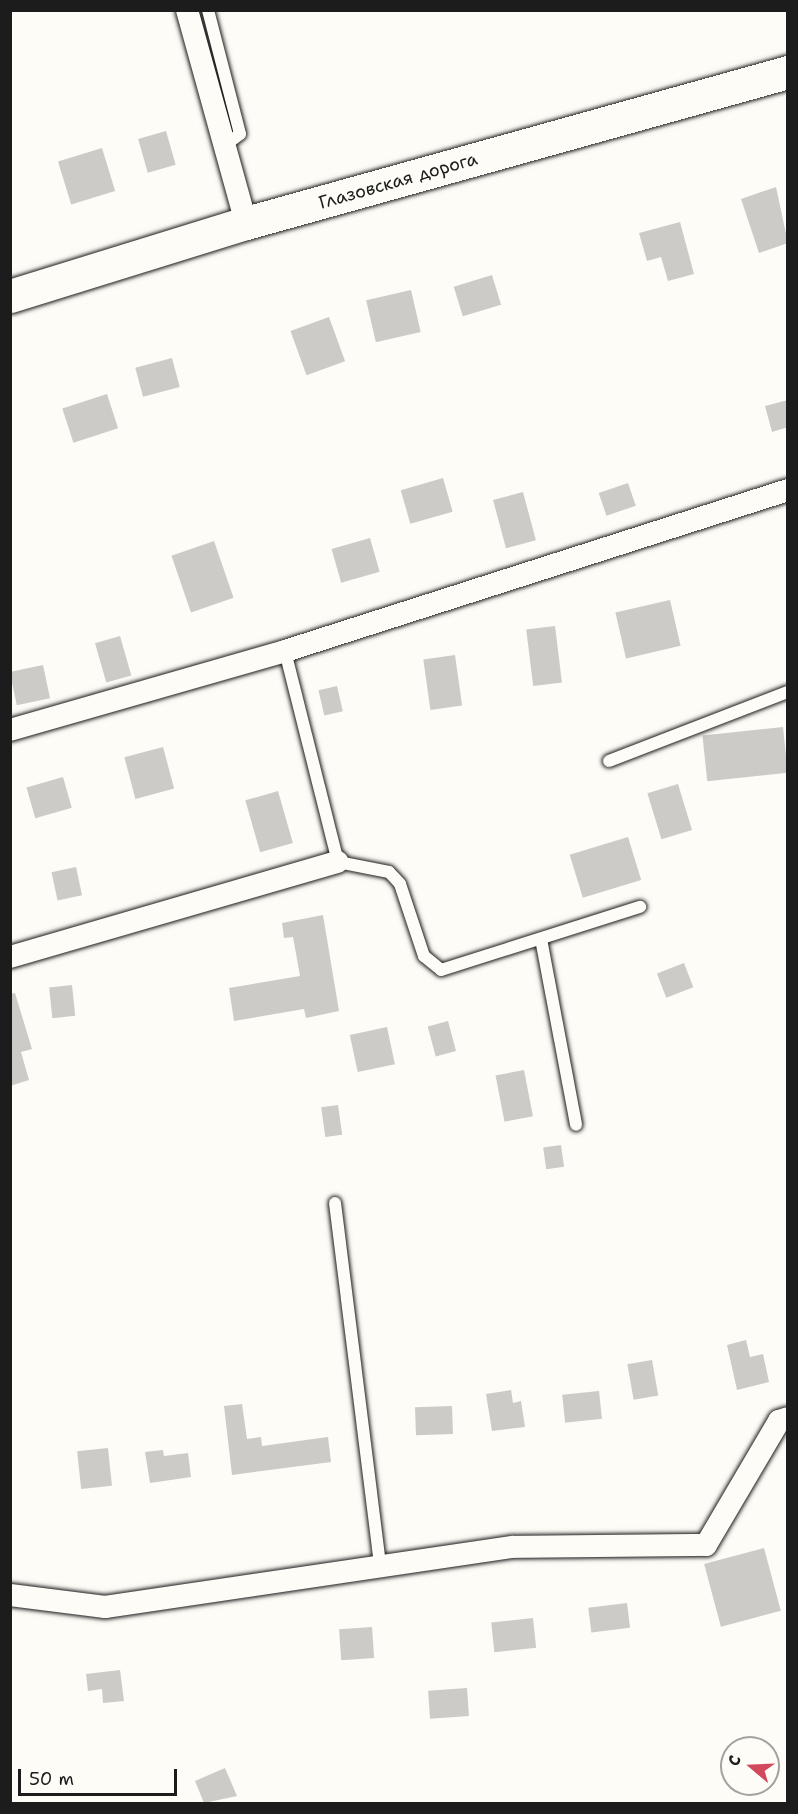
<!DOCTYPE html>
<html>
<head>
<meta charset="utf-8">
<style>
  body { margin:0 }
  #map { position:relative; width:798px; height:1814px; overflow:hidden; background:#fdfcf7; font-family:"Shantell Sans",sans-serif }
  div>[style] { position:absolute }
  .building>* { inset:0; background:#cccbc8; transform-origin:0 0 }
  .roads { filter:drop-shadow(0 0 2px #1c1c1c) drop-shadow(0 0 2px #1c1c1c) }
  .lane>* { height:12px; margin:-6px; padding:0 6px; transform-origin:6px; border-radius:6px; background:#fdfcf7 }
  .street>* { height:22px; margin:-11px; padding:0 11px; transform-origin:11px; border-radius:11px; background:#fdfcf7 }
  .secondary>* { height:33px; margin:-16.5px; padding:0 16.5px; transform-origin:16.5px; border-radius:16.5px; background:#fdfcf7 }
  span { translate:-50% -50%; white-space:nowrap; text-align:center; line-height:1.15; -webkit-text-stroke:5px #fdfcf7; paint-order:stroke }
  .street-label { font-size:18px; color:#1c1c1c }
  .frame { position:absolute; inset:0; border:12px solid #1c1c1c; pointer-events:none }
  .north { position:absolute; left:720px; top:1736px; width:60px; height:60px; box-sizing:border-box; background:#fdfcf7; border:2px solid #a3a29f; border-radius:50%; rotate:289deg; font-size:16px; font-weight:700; line-height:24px; text-align:center; color:#1c1c1c }
  .north::after { content:''; display:block; margin:auto; width:21px; height:27px; background:#d1495b; clip-path:polygon(50% 0,100% 100%,50% 72%,0 100%) }
  .scale { position:absolute; left:18px; top:1769px; width:159px; height:27px; box-sizing:border-box; border:3px solid #1c1c1c; border-top:0; padding-left:8px; font-size:18px; line-height:21px; white-space:nowrap; color:#1c1c1c; -webkit-text-stroke:4px #fdfcf7; paint-order:stroke }
</style>
</head>
<body>
<div id="map">
  <div class="building">
    <div style="left:166px;top:131px;width:35px;height:29px;rotate:74deg"></div>
    <div style="left:102px;top:148px;width:45px;height:46px;rotate:73deg"></div>
    <div style="clip-path:polygon(776px 187px,788px 243px,759px 253px,741px 199px)"></div>
    <div style="clip-path:polygon(680px 222px,694px 274px,668px 281px,661px 257px,647px 261px,639px 233px)"></div>
    <div style="left:492px;top:275px;width:31px;height:40px;rotate:73deg"></div>
    <div style="left:411px;top:290px;width:43px;height:46px;rotate:77deg"></div>
    <div style="left:329px;top:317px;width:47px;height:41px;rotate:70deg"></div>
    <div style="left:172px;top:358px;width:30px;height:38px;rotate:75deg"></div>
    <div style="left:107px;top:394px;width:36px;height:47px;rotate:72deg"></div>
    <div style="clip-path:polygon(788px 400px,788px 427px,772px 432px,765px 406px)"></div>
    <div style="left:443px;top:478px;width:35px;height:44px;rotate:74deg"></div>
    <div style="left:628px;top:483px;width:24px;height:31px;rotate:71deg"></div>
    <div style="left:523px;top:492px;width:50px;height:31px;rotate:75deg"></div>
    <div style="left:370px;top:538px;width:35px;height:40px;rotate:74deg"></div>
    <div style="left:214px;top:541px;width:60px;height:45px;rotate:71deg"></div>
    <div style="left:670px;top:600px;width:47px;height:56px;rotate:77deg"></div>
    <div style="left:555px;top:626px;width:57px;height:29px;rotate:83deg"></div>
    <div style="left:120px;top:636px;width:41px;height:26px;rotate:74deg"></div>
    <div style="left:455px;top:655px;width:51px;height:32px;rotate:82deg"></div>
    <div style="left:43px;top:665px;width:34px;height:34px;rotate:78deg"></div>
    <div style="left:337px;top:686px;width:26px;height:19px;rotate:77deg"></div>
    <div style="left:783px;top:727px;width:46px;height:81px;rotate:84deg"></div>
    <div style="left:163px;top:747px;width:43px;height:40px;rotate:75deg"></div>
    <div style="left:63px;top:777px;width:32px;height:38px;rotate:74deg"></div>
    <div style="left:678px;top:784px;width:48px;height:32px;rotate:73deg"></div>
    <div style="left:278px;top:791px;width:54px;height:34px;rotate:74deg"></div>
    <div style="left:628px;top:837px;width:45px;height:61px;rotate:73deg"></div>
    <div style="left:76px;top:867px;width:29px;height:25px;rotate:78deg"></div>
    <div style="clip-path:polygon(323px 915px,339px 1011px,306px 1018px,304px 1009px,234px 1021px,229px 988px,300px 976px,293px 937px,284px 938px,282px 923px)"></div>
    <div style="left:684px;top:963px;width:26px;height:29px;rotate:69deg"></div>
    <div style="left:72px;top:985px;width:31px;height:23px;rotate:84deg"></div>
    <div style="clip-path:polygon(15px 993px,32px 1049px,21px 1052px,29px 1080px,10px 1086px,10px 994px)"></div>
    <div style="left:448px;top:1021px;width:31px;height:21px;rotate:75deg"></div>
    <div style="left:387px;top:1027px;width:38px;height:38px;rotate:78deg"></div>
    <div style="left:524px;top:1070px;width:47px;height:29px;rotate:79deg"></div>
    <div style="left:338px;top:1105px;width:30px;height:17px;rotate:82deg"></div>
    <div style="left:561px;top:1145px;width:22px;height:18px;rotate:82deg"></div>
    <div style="clip-path:polygon(746px 1340px,750px 1357px,763px 1354px,769px 1382px,737px 1390px,727px 1345px)"></div>
    <div style="left:652px;top:1360px;width:36px;height:25px;rotate:80deg"></div>
    <div style="clip-path:polygon(511px 1390px,513px 1403px,521px 1401px,525px 1427px,492px 1431px,486px 1394px)"></div>
    <div style="left:599px;top:1391px;width:28px;height:37px;rotate:84deg"></div>
    <div style="clip-path:polygon(242px 1404px,247px 1439px,261px 1437px,262px 1446px,328px 1437px,331px 1462px,232px 1475px,224px 1406px)"></div>
    <div style="left:452px;top:1406px;width:28px;height:37px;rotate:88deg"></div>
    <div style="left:108px;top:1448px;width:38px;height:31px;rotate:84deg"></div>
    <div style="clip-path:polygon(163px 1450px,164px 1456px,188px 1453px,191px 1477px,150px 1483px,145px 1452px)"></div>
    <div style="left:764px;top:1548px;width:65px;height:62px;rotate:75deg"></div>
    <div style="left:627px;top:1603px;width:25px;height:39px;rotate:83deg"></div>
    <div style="left:533px;top:1618px;width:30px;height:42px;rotate:84deg"></div>
    <div style="left:372px;top:1627px;width:31px;height:33px;rotate:86deg"></div>
    <div style="clip-path:polygon(120px 1670px,124px 1701px,103px 1703px,102px 1689px,88px 1691px,86px 1674px)"></div>
    <div style="left:467px;top:1688px;width:28px;height:39px;rotate:86deg"></div>
    <div style="clip-path:polygon(225px 1768px,237px 1796px,204px 1803px,195px 1781px)"></div>
  </div>
  <div class="roads">
    <div class="lane">
      <div style="left:208px;top:10px;width:128px;rotate:75.5deg"></div>
      <div style="left:240px;top:134px;width:20px;rotate:143deg"></div>
      <div style="left:285px;top:651px;width:218px;rotate:75.9deg"></div>
      <div style="left:338px;top:862px;width:52px;rotate:11.1deg"></div>
      <div style="left:389px;top:872px;width:16px;rotate:47deg"></div>
      <div style="left:400px;top:884px;width:76px;rotate:71.6deg"></div>
      <div style="left:424px;top:956px;width:22px;rotate:39deg"></div>
      <div style="left:441px;top:970px;width:209px;rotate:-17.6deg"></div>
      <div style="left:609px;top:761px;width:192px;rotate:-21.1deg"></div>
      <div style="left:541px;top:939px;width:189px;rotate:79.3deg"></div>
      <div style="left:335px;top:1203px;width:366px;rotate:82.9deg"></div>
    </div>
    <div class="street">
      <div style="left:187px;top:10px;width:221px;rotate:74.5deg"></div>
      <div style="left:10px;top:730px;width:286px;rotate:-16deg"></div>
      <div style="left:285px;top:651px;width:528px;rotate:-17.75deg"></div>
      <div style="left:10px;top:957px;width:341px;rotate:-16.2deg"></div>
      <div style="left:10px;top:1595px;width:96px;rotate:7.2deg"></div>
      <div style="left:105px;top:1607px;width:412px;rotate:-8.4deg"></div>
      <div style="left:513px;top:1547px;width:193px;rotate:-0.6deg"></div>
      <div style="left:706px;top:1545px;width:144px;rotate:-59.5deg"></div>
      <div style="left:779px;top:1421px;width:9px;rotate:-18deg"></div>
    </div>
    <div class="secondary">
      <div style="left:10px;top:296px;width:247px;rotate:-17.2deg"></div>
      <div style="left:246px;top:223px;width:563px;rotate:-15.57deg"></div>
    </div>
  </div>
  <div class="street-label">
    <span style="left:398px;top:181px;rotate:-16deg">Глазовская дорога</span>
  </div>
  <div class="frame"></div>
  <div class="north">С</div>
  <div class="scale">50 m</div>
</div>
</body>
</html>
